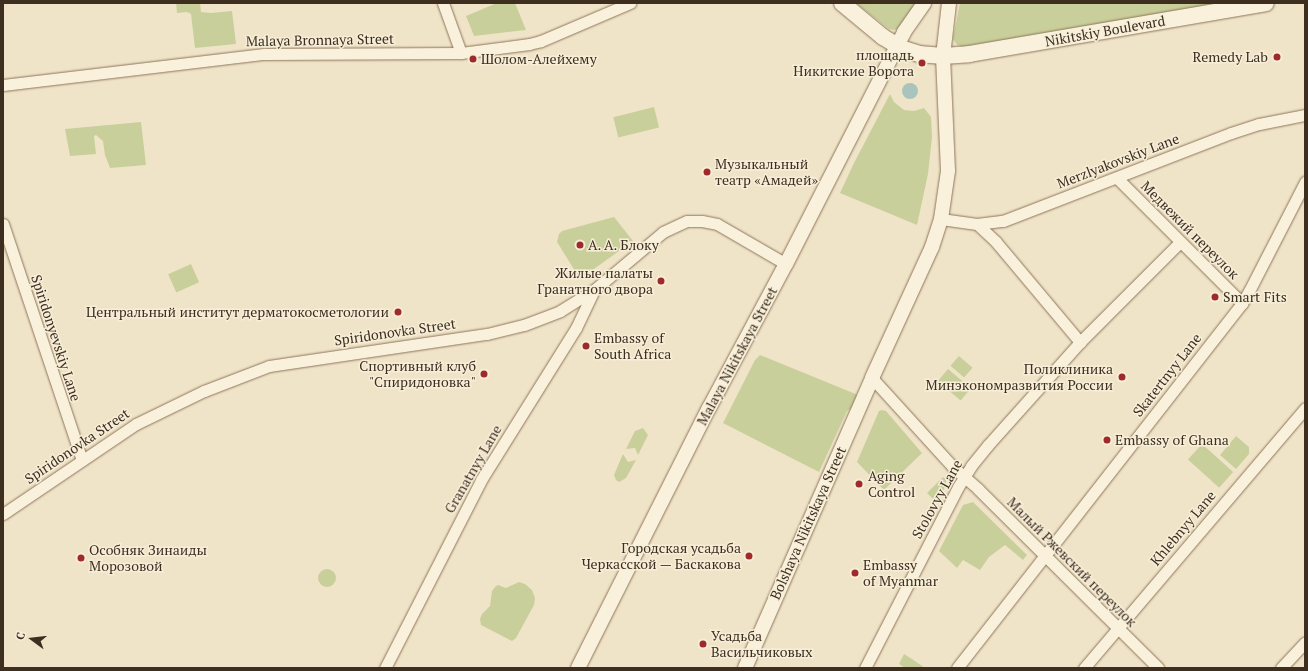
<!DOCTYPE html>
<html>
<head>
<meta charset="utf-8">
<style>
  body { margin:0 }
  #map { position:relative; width:1308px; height:671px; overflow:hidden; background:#f0e4c8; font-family:"PT Serif",serif }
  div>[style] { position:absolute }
  .green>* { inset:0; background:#c9cf9b; transform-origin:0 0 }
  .round { border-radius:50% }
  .water>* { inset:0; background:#a9c4bc }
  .roads { filter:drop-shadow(0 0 1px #8d765c) drop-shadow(0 0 1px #8d765c) }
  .minor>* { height:11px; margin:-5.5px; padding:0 5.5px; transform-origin:5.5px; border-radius:5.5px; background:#faf1dc }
  .tertiary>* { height:14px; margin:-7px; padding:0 7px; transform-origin:7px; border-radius:7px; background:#faf1dc }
  .secondary>* { height:16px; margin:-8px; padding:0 8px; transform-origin:8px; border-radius:8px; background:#faf1dc }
  .dots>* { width:11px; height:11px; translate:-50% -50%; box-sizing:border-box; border:2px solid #f7eed8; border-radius:50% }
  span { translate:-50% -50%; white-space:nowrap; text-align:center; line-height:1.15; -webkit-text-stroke:3px #f7eed8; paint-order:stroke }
  .street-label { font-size:14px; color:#3d2e20 }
  .poi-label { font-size:14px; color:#3d2e20 }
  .right { translate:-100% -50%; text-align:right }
  .left { translate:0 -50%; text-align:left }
  .frame { position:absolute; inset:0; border:4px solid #3d2e20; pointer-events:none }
  .north { position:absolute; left:12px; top:619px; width:40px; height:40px; -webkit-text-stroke:3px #f7eed8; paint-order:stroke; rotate:285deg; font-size:11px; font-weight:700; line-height:16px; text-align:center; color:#3d2e20 }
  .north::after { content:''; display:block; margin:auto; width:14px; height:18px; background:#3d2e20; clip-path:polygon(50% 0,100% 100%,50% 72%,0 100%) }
</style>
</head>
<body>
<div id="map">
  <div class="green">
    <div style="clip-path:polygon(176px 3px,200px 3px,201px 12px,211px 13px,232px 11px,236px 44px,195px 48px,191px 14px,187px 12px,177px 13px)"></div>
    <div style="clip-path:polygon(497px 3px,515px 3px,526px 30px,474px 36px,466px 16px)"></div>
    <div style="clip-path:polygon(856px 3px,919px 3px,901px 28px,894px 30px,889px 29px)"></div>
    <div style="clip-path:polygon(960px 3px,1222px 3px,964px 47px,957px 45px,953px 39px)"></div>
    <div style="clip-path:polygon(890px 94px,894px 102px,904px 110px,914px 111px,924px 108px,931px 117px,932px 137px,928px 174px,917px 225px,840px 193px,854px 163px)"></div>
    <div style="left:654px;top:107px;width:21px;height:42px;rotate:76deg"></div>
    <div style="clip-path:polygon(141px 122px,146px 165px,110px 168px,105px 155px,103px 141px,96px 135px,94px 136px,96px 154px,70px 156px,65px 129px)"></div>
    <div style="clip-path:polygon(614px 217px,633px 241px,580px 279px,557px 242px,559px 234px,562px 231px)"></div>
    <div style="left:191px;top:264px;width:20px;height:25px;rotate:66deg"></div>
    <div style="clip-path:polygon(760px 355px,858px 395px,853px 407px,847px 411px,819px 472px,723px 423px,755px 360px)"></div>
    <div style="left:959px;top:356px;width:18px;height:13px;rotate:41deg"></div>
    <div style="left:948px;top:369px;width:30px;height:16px;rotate:40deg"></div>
    <div style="clip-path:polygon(882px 410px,886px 411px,922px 453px,884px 490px,857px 462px,879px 411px)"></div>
    <div style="clip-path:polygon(643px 428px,648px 435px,638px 455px,635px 448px,626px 449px,635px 431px)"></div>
    <div style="clip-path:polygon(1236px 436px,1249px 447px,1249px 454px,1236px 469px,1220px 455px)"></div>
    <div style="left:1202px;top:444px;width:42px;height:21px;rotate:42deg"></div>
    <div style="clip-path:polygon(623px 454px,628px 462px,636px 460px,626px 478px,619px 482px,616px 480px,614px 475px)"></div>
    <div style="clip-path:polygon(943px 477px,946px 479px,946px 485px,937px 503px,927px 493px)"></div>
    <div style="clip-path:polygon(973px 502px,1027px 555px,1023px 560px,1005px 545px,989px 557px,980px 570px,963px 560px,957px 568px,939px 551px,963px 505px)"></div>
    <div class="round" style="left:318px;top:569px;width:18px;height:18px"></div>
    <div style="clip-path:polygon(519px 582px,525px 584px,532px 590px,535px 598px,534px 605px,516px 638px,512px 641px,481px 625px,480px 619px,482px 614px,490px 606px,492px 591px,496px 586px,498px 585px,506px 588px)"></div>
    <div style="clip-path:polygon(904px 654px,912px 659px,925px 668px,905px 668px,899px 664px)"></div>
  </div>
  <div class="water">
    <div class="round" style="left:902px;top:83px;width:16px;height:16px"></div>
  </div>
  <div class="roads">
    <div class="minor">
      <div style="left:443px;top:3px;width:53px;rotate:70.2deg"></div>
      <div style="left:3px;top:85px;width:263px;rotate:-6.8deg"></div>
      <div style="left:264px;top:54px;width:197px;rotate:-0.3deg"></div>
      <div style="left:461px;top:53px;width:69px;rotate:-7.5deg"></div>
      <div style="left:529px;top:44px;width:12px;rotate:-14deg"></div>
      <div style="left:541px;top:41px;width:97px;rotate:-23.1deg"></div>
      <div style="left:1117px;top:178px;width:177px;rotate:45deg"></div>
      <div style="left:941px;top:219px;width:36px;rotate:8deg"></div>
      <div style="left:977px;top:224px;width:26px;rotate:-7deg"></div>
      <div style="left:1003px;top:221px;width:244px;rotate:-21.1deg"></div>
      <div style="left:1231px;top:133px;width:29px;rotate:-18deg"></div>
      <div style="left:1259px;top:124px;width:47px;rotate:-11.1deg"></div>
      <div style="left:3px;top:224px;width:249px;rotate:71.5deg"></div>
      <div style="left:977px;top:224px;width:26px;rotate:43deg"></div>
      <div style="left:996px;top:242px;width:131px;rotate:50deg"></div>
      <div style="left:872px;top:378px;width:120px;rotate:47.7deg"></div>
      <div style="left:953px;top:467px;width:33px;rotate:41deg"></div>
      <div style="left:978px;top:489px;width:254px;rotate:44.8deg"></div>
      <div style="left:3px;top:514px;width:161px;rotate:-34.1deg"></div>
      <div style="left:136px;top:424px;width:76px;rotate:-25.9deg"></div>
      <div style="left:204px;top:391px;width:70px;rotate:-21deg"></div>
      <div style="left:269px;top:366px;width:220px;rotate:-8.4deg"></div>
      <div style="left:487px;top:334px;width:38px;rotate:-14deg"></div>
      <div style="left:524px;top:325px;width:39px;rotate:-21deg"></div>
      <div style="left:560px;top:311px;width:40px;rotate:-32deg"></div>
      <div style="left:594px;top:290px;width:90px;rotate:-40deg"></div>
      <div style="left:663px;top:232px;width:26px;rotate:-25deg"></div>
      <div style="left:687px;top:221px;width:15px"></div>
      <div style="left:702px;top:221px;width:15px;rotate:11deg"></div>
      <div style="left:717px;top:224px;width:80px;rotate:30.1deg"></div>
      <div style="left:385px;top:668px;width:211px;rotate:-62.9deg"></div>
      <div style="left:481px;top:480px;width:179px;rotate:-58deg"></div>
      <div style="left:576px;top:328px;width:42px;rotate:-64.7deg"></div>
      <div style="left:865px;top:668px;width:203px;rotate:-62.8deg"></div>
      <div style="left:958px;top:487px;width:25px;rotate:-58deg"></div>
      <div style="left:971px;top:466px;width:27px;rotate:-51deg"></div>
      <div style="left:988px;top:445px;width:138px;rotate:-48.2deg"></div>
      <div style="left:1080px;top:342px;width:141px;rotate:-45deg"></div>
      <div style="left:957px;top:668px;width:463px;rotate:-52deg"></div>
      <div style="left:1242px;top:303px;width:14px;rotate:-60deg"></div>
      <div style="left:1249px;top:291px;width:123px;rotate:-62.8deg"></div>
      <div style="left:1084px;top:668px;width:341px;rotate:-49.6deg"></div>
      <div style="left:1281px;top:668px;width:35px;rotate:-47deg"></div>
    </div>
    <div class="tertiary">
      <div style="left:578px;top:668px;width:291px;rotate:-63.3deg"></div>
      <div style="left:709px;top:408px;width:163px;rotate:-61.9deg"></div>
      <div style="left:786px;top:264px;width:260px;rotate:-63deg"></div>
      <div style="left:904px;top:32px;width:35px;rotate:-55deg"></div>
      <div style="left:745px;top:668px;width:317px;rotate:-66.3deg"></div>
      <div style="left:872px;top:378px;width:144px;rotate:-65.4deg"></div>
      <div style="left:932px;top:247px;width:29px;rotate:-72deg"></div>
      <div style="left:941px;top:219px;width:49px;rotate:-81.7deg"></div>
      <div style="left:948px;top:171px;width:115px;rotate:-92.5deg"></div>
      <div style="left:943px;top:56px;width:53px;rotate:-83.5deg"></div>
    </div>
    <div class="secondary">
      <div style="left:842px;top:3px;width:53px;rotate:39.7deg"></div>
      <div style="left:883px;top:37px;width:21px;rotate:31deg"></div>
      <div style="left:901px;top:48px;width:19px;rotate:18deg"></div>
      <div style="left:919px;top:54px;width:24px;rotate:5deg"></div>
      <div style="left:943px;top:56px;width:26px;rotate:-4deg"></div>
      <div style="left:969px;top:54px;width:301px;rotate:-9.7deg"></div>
    </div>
  </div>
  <div class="dots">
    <div style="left:1277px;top:57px;background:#9e2a2b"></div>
    <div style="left:473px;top:59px;background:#9e2a2b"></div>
    <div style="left:922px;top:63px;background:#9e2a2b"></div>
    <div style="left:707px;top:172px;background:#9e2a2b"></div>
    <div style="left:580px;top:245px;background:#9e2a2b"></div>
    <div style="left:661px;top:281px;background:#9e2a2b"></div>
    <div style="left:1215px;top:297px;background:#9e2a2b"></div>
    <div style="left:398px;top:312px;background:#9e2a2b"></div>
    <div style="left:586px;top:346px;background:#9e2a2b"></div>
    <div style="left:484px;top:374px;background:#9e2a2b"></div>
    <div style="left:1122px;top:377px;background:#9e2a2b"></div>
    <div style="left:1107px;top:440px;background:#9e2a2b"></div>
    <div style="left:859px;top:484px;background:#9e2a2b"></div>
    <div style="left:749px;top:556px;background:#9e2a2b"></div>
    <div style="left:81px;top:558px;background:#9e2a2b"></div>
    <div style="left:855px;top:573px;background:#9e2a2b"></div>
    <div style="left:703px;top:644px;background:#9e2a2b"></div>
  </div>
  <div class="street-label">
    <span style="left:1105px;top:31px;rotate:-10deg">Nikitskiy Boulevard</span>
    <span style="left:320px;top:40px;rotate:-1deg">Malaya Bronnaya Street</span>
    <span style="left:1118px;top:161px;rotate:-21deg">Merzlyakovskiy Lane</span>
    <span style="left:1190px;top:230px;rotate:45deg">Медвежий переулок</span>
    <span style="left:395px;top:332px;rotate:-8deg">Spiridonovka Street</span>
    <span style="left:56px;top:338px;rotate:72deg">Spiridonyevskiy Lane</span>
    <span style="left:737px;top:356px;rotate:-62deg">Malaya Nikitskaya Street</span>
    <span style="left:1167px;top:375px;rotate:-52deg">Skatertnyy Lane</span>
    <span style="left:77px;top:446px;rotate:-34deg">Spiridonovka Street</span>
    <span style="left:473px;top:469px;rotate:-60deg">Granatnyy Lane</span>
    <span style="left:937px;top:499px;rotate:-61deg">Stolovyy Lane</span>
    <span style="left:808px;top:523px;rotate:-66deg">Bolshaya Nikitskaya Street</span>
    <span style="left:1183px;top:528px;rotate:-50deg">Khlebnyy Lane</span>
    <span style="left:1072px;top:562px;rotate:45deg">Малый Ржевский переулок</span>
  </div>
  <div class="poi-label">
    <span class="right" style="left:914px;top:63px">площадь<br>Никитские Ворота</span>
    <span class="right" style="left:1268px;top:57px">Remedy Lab</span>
    <span class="left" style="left:481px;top:59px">Шолом-Алейхему</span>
    <span class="left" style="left:715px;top:172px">Музыкальный<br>театр «Амадей»</span>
    <span class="left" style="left:588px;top:245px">А. А. Блоку</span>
    <span class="right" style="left:653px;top:281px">Жилые палаты<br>Гранатного двора</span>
    <span class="left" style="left:1223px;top:297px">Smart Fits</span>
    <span class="right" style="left:389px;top:312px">Центральный институт дерматокосметологии</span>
    <span class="left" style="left:594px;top:346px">Embassy of<br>South Africa</span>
    <span class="right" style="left:476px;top:374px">Спортивный клуб<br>"Спиридоновка"</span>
    <span class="right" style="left:1113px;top:377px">Поликлиника<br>Минэкономразвития России</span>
    <span class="left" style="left:1115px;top:440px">Embassy of Ghana</span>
    <span class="left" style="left:868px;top:484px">Aging<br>Control</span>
    <span class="right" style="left:741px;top:556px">Городская усадьба<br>Черкасской — Баскакова</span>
    <span class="left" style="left:89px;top:558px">Особняк Зинаиды<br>Морозовой</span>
    <span class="left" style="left:863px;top:573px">Embassy<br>of Myanmar</span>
    <span class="left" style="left:711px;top:644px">Усадьба<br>Васильчиковых</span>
  </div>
  <div class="frame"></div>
  <div class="north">С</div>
</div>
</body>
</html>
